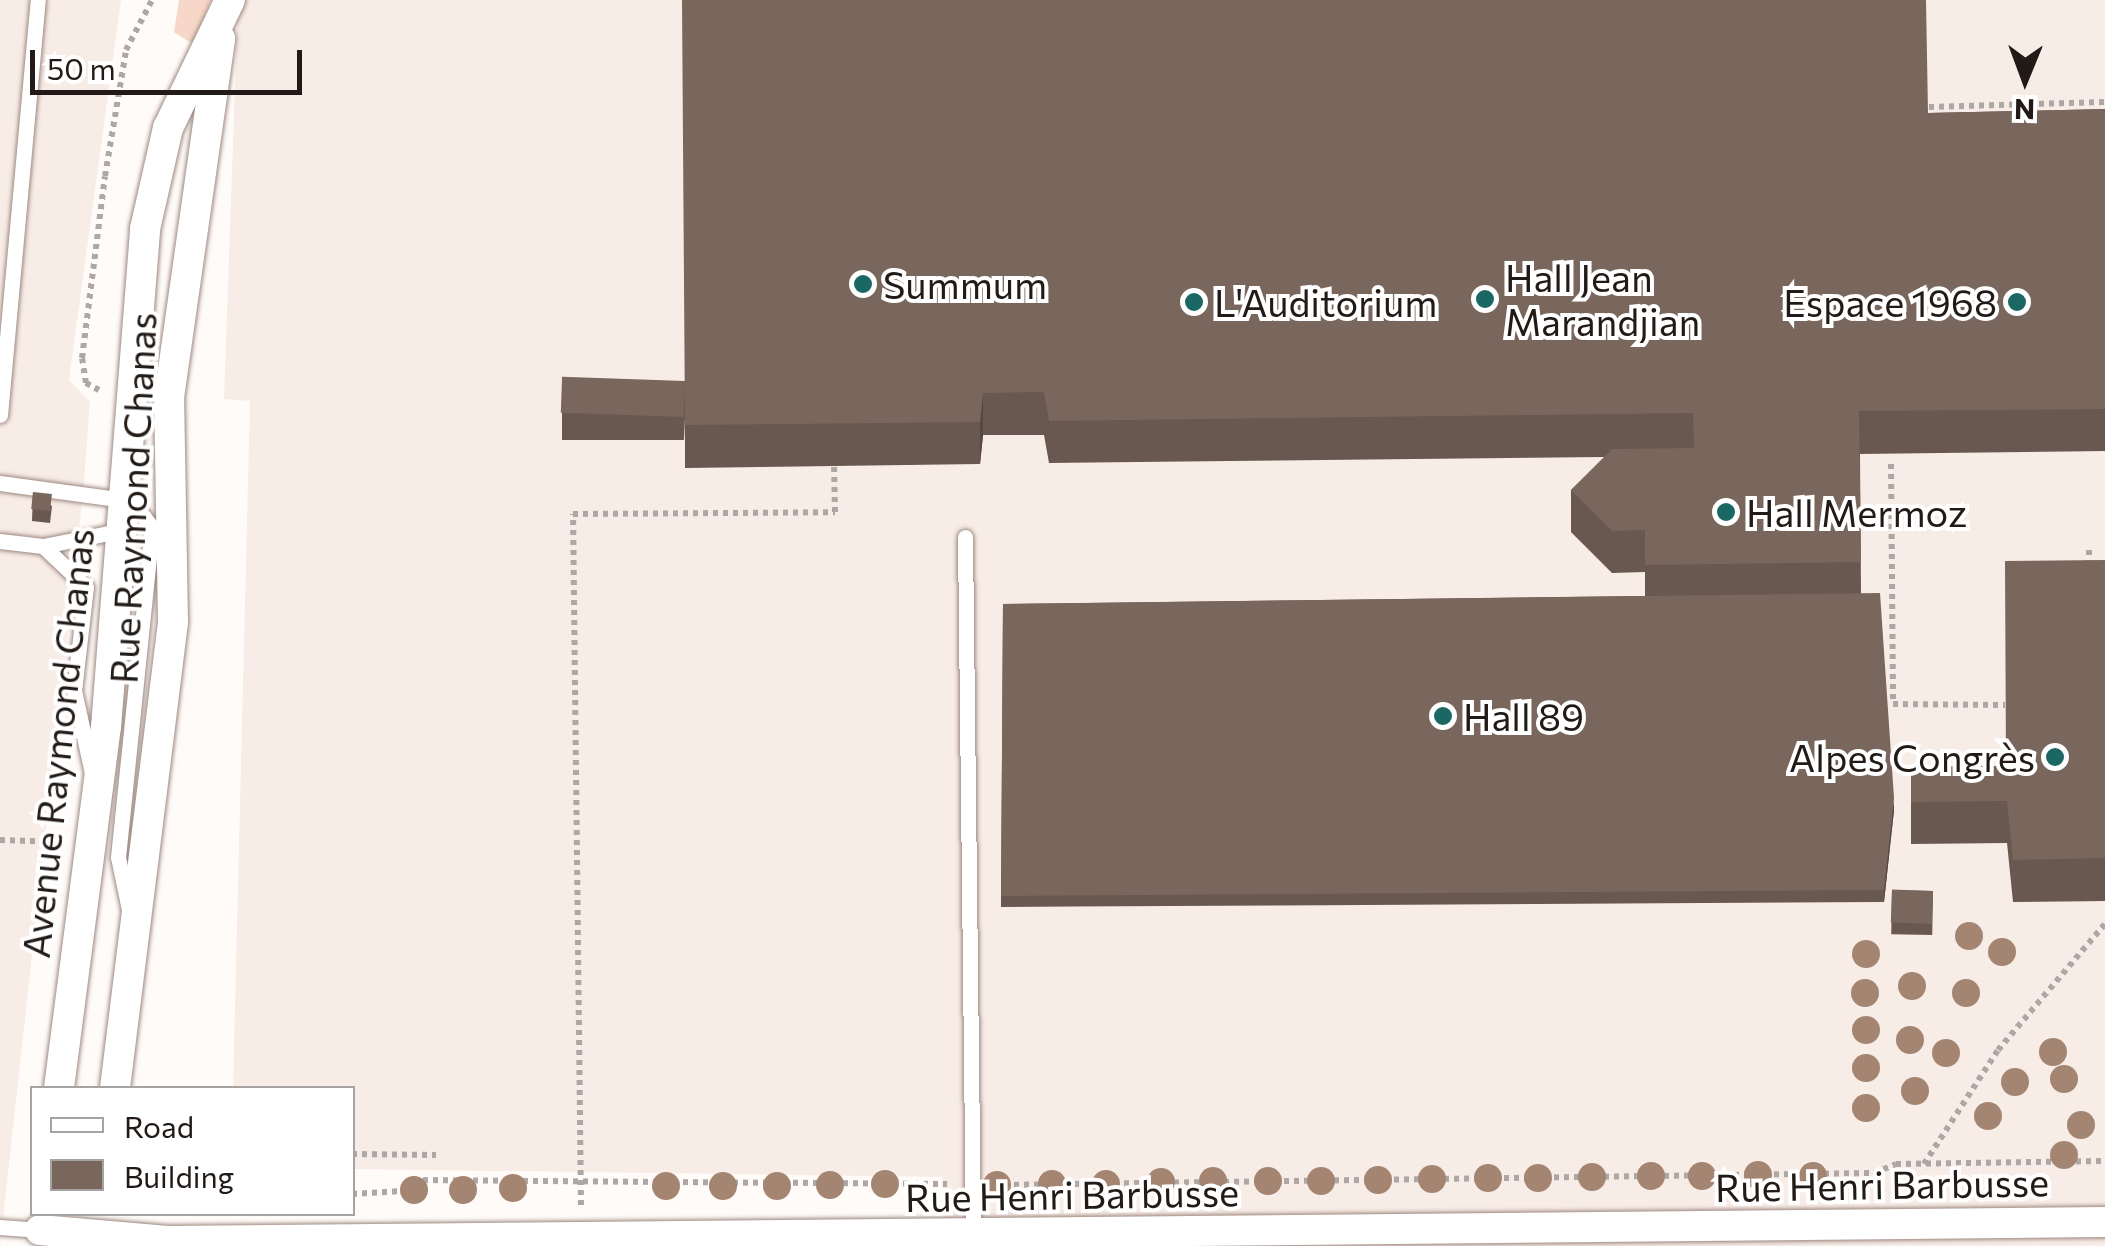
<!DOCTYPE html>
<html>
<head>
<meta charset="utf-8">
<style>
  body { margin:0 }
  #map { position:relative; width:2105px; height:1246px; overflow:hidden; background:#fffbf8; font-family:Commissioner,sans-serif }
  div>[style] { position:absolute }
  .built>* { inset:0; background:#f8ece6 }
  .green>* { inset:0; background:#f6d7c8 }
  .path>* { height:6px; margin-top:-3px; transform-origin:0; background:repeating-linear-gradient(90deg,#ada8a5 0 5px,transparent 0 10px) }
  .roads { filter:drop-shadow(0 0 2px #9d8980) drop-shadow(0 0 2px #9d8980) }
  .lane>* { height:15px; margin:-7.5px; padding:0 7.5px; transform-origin:7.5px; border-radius:7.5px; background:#fff }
  .street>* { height:30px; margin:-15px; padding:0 15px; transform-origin:15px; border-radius:15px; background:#fff }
  .trees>* { width:28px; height:28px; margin:-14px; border-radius:50%; background:#a38572 }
  .wall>* { inset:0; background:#685850; transform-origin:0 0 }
  .shaded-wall>* { inset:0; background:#554741 }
  .building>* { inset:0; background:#79665d; transform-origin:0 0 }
  .dots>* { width:28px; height:28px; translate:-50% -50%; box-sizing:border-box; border:5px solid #fff; border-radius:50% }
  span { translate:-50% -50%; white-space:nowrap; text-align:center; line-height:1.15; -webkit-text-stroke:8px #fff; paint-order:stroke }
  .poi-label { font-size:38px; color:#211a16 }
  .left { translate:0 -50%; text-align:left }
  .right { translate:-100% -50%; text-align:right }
  .street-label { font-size:38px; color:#211a16 }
  .legend { position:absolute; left:30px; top:1086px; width:325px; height:130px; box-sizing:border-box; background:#fff; border:2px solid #a6a3a2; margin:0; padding:12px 18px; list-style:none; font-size:30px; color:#211a16 }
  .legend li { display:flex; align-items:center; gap:20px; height:50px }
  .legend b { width:50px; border:2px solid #a6a3a2 }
  .north { position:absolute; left:1975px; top:30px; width:100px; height:100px; -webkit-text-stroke:8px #fff; paint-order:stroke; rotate:181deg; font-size:28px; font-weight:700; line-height:40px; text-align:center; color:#211a16 }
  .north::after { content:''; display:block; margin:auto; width:35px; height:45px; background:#211a16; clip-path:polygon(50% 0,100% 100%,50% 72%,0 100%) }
  .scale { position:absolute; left:30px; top:50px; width:272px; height:45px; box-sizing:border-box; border:5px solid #211a16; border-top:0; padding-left:12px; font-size:30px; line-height:35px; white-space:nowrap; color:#211a16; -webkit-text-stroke:8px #fff; paint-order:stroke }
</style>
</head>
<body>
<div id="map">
  <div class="built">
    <div style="clip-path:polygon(0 0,121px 0,69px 380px,90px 402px,83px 493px,0 1246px)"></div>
    <div style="clip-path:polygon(238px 0,2105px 0,2105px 1246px,944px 1246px,942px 1177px,353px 1169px,352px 1088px,233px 1088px,250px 401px,224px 399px)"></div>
  </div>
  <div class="green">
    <div style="clip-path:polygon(179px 0,211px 0,193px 44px,174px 32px)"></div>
  </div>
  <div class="path">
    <div style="left:1929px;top:107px;width:176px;rotate:-1.6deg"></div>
    <div style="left:99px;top:390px;width:15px;rotate:-152deg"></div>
    <div style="left:86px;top:383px;width:25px;rotate:-99deg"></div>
    <div style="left:82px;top:358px;width:183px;rotate:-82.8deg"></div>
    <div style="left:105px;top:176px;width:128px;rotate:-80.5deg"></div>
    <div style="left:126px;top:50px;width:56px;rotate:-62.5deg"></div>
    <div style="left:1891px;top:464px;width:240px;rotate:89.5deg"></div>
    <div style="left:1893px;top:704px;width:112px;rotate:0.5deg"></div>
    <div style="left:2089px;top:550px;width:19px;rotate:90deg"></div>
    <div style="left:0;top:840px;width:58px;rotate:2deg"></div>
    <div style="left:352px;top:1154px;width:84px;rotate:0.7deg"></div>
    <div style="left:1924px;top:1164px;width:136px;rotate:-57deg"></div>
    <div style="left:1998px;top:1050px;width:165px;rotate:-49.7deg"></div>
    <div style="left:994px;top:1185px;width:880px;rotate:-0.78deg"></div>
    <div style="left:1874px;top:1173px;width:24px;rotate:-22deg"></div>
    <div style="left:1896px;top:1164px;width:209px;rotate:-0.8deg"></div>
    <div style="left:352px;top:1194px;width:50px;rotate:-3.4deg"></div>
    <div style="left:402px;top:1191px;width:16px;rotate:-45deg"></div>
    <div style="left:413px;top:1180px;width:534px;rotate:0.43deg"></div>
    <div style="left:581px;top:1205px;width:691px;rotate:-90.66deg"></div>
    <div style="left:573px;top:514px;width:262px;rotate:-0.4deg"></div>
    <div style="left:835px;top:512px;width:46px;rotate:-91.2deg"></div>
  </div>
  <div class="roads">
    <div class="lane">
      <div style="left:0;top:415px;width:417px;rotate:-84.8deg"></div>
      <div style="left:0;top:483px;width:133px;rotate:7.8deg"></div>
      <div style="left:132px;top:501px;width:34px;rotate:53deg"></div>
      <div style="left:152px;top:528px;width:331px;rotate:95.9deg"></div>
      <div style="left:118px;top:857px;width:63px;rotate:78.2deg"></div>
      <div style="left:965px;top:537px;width:697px;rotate:89.34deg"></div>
      <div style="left:0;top:541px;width:43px;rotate:6.6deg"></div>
      <div style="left:43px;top:546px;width:83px;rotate:-11.2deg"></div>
      <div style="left:43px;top:546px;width:59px;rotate:43.6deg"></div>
      <div style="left:86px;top:587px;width:104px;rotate:96.6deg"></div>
      <div style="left:74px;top:690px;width:85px;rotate:77.8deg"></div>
      <div style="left:0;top:1227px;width:40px;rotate:4.3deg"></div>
    </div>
    <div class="street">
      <div style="left:59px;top:1088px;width:364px;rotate:-82.6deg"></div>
      <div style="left:106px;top:727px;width:500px;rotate:-85.5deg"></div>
      <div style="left:145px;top:229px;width:104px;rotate:-77.2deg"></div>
      <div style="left:168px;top:128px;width:142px;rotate:-64.2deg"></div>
      <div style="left:115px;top:1088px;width:470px;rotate:-82.9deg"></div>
      <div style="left:173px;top:622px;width:224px;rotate:-91deg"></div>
      <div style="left:169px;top:398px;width:363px;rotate:-81.9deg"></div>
      <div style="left:40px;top:1230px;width:128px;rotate:4.9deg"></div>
      <div style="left:168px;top:1241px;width:1937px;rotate:-0.56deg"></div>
    </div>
  </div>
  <div class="trees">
    <div style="left:1969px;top:936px"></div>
    <div style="left:2002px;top:952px"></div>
    <div style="left:1866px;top:954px"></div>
    <div style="left:1912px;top:986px"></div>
    <div style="left:1865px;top:993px"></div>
    <div style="left:1966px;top:993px"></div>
    <div style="left:1866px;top:1030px"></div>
    <div style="left:1910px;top:1040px"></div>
    <div style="left:2053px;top:1052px"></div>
    <div style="left:1946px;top:1053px"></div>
    <div style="left:1866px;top:1068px"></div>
    <div style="left:2064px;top:1079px"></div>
    <div style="left:2015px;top:1082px"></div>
    <div style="left:1915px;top:1091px"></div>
    <div style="left:1866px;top:1108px"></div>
    <div style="left:1988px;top:1116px"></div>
    <div style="left:2081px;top:1125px"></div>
    <div style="left:2064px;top:1155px"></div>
    <div style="left:1758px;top:1175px"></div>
    <div style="left:1651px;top:1176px"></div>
    <div style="left:1702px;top:1176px"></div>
    <div style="left:1813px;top:1176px"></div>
    <div style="left:1592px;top:1177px"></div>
    <div style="left:1488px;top:1178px"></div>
    <div style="left:1538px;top:1178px"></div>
    <div style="left:1432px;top:1179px"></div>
    <div style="left:1378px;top:1180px"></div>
    <div style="left:1213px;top:1181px"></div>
    <div style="left:1268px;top:1181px"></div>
    <div style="left:1321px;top:1181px"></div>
    <div style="left:1161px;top:1182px"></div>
    <div style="left:885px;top:1184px"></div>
    <div style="left:1052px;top:1184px"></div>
    <div style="left:1106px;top:1184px"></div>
    <div style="left:830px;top:1185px"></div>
    <div style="left:997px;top:1185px"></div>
    <div style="left:666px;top:1186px"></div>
    <div style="left:723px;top:1186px"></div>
    <div style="left:777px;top:1186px"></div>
    <div style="left:513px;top:1188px"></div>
    <div style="left:414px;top:1190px"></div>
    <div style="left:463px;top:1190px"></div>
  </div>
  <div class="wall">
    <div style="clip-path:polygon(2105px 109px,2105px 451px,1860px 454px,1861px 593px,1894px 810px,1884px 902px,1001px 907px,1003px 604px,1645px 596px,1645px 572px,1612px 573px,1571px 532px,1571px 490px,1605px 457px,1049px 463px,1044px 435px,983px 435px,980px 464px,685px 468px,685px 418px,684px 440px,562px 440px,562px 384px,684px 381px,1928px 113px)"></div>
    <div style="clip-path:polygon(33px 492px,52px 506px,50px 523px,32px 521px)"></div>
    <div style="clip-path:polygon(2105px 560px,2105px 901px,2013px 902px,2007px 843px,1911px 844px,1911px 767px,2006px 766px)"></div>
    <div style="left:1933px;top:891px;width:44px;height:41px;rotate:91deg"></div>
  </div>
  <div class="shaded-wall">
    <div style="clip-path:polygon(983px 393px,983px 435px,980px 464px,980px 422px)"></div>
    <div style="clip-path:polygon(1894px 798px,1894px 810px,1884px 902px,1884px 890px)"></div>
  </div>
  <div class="building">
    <div style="clip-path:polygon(682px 0,1926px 0,1928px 113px,2105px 109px,2105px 409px,1859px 411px,1861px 562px,1645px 565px,1645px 530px,1612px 531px,1571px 490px,1612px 449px,1694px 448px,1693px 413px,1049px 421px,1044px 392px,983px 393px,980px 422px,685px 425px)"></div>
    <div style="left:685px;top:381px;width:36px;height:123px;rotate:92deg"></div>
    <div style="left:33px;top:492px;width:19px;height:17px;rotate:6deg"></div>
    <div style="clip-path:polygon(2105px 560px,2105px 858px,2013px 860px,2007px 801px,1911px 802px,1911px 767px,2006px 766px,2005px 561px)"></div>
    <div style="clip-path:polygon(1880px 593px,1894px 798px,1884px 890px,1001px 896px,1003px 604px)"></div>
    <div style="left:1933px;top:891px;width:33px;height:41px;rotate:92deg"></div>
  </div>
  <div class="dots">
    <div style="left:863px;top:284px;background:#1b6763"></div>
    <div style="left:1485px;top:299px;background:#1b6763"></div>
    <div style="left:1194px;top:302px;background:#1b6763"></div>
    <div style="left:2017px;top:302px;background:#1b6763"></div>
    <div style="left:1726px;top:512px;background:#1b6763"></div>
    <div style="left:1443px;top:716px;background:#1b6763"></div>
    <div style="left:2055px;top:757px;background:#1b6763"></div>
  </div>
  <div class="poi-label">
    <span class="left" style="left:1505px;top:299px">Hall Jean<br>Marandjian</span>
    <span class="left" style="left:883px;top:284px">Summum</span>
    <span class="left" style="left:1214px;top:302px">L'Auditorium</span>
    <span class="right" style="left:1997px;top:302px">Espace 1968</span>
    <span class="left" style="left:1746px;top:512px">Hall Mermoz</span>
    <span class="left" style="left:1463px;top:716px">Hall 89</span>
    <span class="right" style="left:2035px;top:757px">Alpes Congrès</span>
  </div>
  <div class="street-label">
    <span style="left:132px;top:498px;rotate:-87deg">Rue Raymond Chanas</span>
    <span style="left:57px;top:743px;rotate:-84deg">Avenue Raymond Chanas</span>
    <span style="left:1882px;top:1184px;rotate:-1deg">Rue Henri Barbusse</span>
    <span style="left:1072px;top:1194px;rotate:-1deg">Rue Henri Barbusse</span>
  </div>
  <ul class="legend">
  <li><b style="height:12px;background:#fff"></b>Road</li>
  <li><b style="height:28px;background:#79665d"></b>Building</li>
  </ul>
  <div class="north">N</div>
  <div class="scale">50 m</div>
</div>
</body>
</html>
